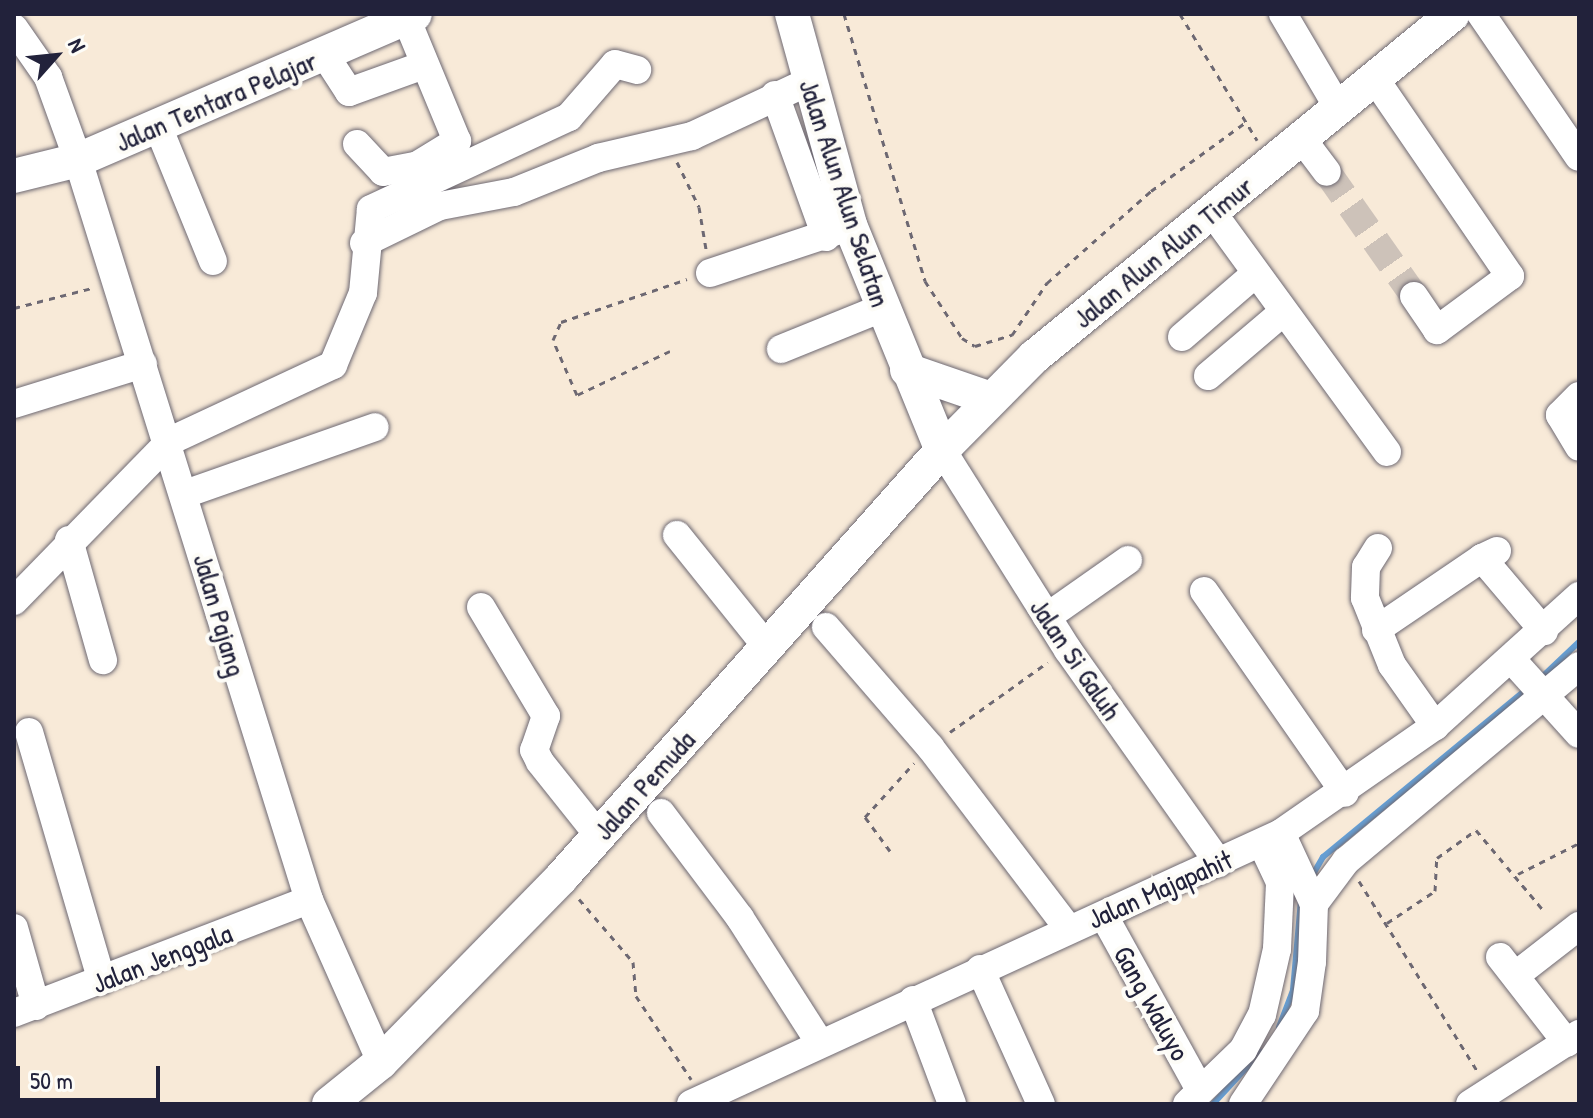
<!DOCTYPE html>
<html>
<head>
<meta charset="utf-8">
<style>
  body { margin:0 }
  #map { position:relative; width:1593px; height:1118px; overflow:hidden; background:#f8ead8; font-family:"Patrick Hand",sans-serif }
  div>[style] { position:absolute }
  .stream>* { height:6px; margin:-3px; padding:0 3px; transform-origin:3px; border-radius:3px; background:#669fd4 }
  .minor-tunnel>* { height:28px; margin-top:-14px; transform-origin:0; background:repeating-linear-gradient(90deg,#cdc2b9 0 28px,transparent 0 42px) }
  .path>* { height:3px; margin-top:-1.5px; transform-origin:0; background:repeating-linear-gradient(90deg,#6d6872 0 6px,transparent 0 12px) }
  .roads { filter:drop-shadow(0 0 2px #6d6872) drop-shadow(0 0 2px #6d6872) }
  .minor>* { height:28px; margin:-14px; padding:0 14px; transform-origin:14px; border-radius:14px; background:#fff }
  .major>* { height:34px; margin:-17px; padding:0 17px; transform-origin:17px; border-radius:17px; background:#fff }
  span { translate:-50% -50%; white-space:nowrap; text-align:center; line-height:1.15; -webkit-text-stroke:8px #fdfcf7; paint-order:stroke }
  .street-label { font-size:28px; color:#22223b }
  .frame { position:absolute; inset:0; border:16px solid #22223b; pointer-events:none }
  .north { position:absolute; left:16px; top:16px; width:80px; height:80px; -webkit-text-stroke:6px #fdfcf7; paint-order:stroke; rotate:63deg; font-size:22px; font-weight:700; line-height:32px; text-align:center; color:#22223b }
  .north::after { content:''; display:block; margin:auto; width:28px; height:36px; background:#22223b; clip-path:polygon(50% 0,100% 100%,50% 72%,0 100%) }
  .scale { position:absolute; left:16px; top:1066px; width:144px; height:36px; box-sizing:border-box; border:4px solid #22223b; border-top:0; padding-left:10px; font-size:24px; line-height:28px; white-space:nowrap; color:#22223b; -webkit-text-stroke:6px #fdfcf7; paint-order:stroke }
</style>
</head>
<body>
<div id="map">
  <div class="stream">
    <div style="left:1541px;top:678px;width:52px;rotate:-43.5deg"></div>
    <div style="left:1312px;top:876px;width:22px;rotate:-60deg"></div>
    <div style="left:1323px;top:857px;width:267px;rotate:-39.5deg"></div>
    <div style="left:1279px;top:1027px;width:40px;rotate:-69deg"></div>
    <div style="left:1293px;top:990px;width:89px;rotate:-84.9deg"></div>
    <div style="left:1213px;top:1104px;width:71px;rotate:-47.3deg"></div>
  </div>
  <div class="minor-tunnel">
    <div style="left:1327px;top:172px;width:151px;rotate:54.9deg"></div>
  </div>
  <div class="path">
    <div style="left:844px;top:14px;width:279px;rotate:73.1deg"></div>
    <div style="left:925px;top:281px;width:68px;rotate:57deg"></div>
    <div style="left:962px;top:338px;width:15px;rotate:32deg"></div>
    <div style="left:975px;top:346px;width:39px;rotate:-17deg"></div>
    <div style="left:1012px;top:335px;width:63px;rotate:-56.1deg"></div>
    <div style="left:1047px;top:283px;width:139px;rotate:-41.5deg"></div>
    <div style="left:1151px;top:191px;width:117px;rotate:-36deg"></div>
    <div style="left:1180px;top:14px;width:148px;rotate:58.6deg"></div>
    <div style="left:677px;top:162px;width:50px;rotate:63.9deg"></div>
    <div style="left:699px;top:207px;width:43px;rotate:80.5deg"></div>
    <div style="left:14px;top:308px;width:81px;rotate:-14.4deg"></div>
    <div style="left:670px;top:351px;width:103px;rotate:154.7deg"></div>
    <div style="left:577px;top:395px;width:60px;rotate:-113.6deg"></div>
    <div style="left:553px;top:340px;width:20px;rotate:-66deg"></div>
    <div style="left:561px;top:322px;width:133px;rotate:-18.8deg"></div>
    <div style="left:950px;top:732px;width:120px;rotate:-35.5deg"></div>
    <div style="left:890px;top:851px;width:42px;rotate:-126.3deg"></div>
    <div style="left:865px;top:817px;width:73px;rotate:-47.8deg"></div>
    <div style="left:1518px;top:874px;width:68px;rotate:-26.9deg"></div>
    <div style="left:1359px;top:881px;width:225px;rotate:58.1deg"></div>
    <div style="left:579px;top:899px;width:83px;rotate:49.4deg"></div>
    <div style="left:633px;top:962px;width:34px;rotate:85deg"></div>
    <div style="left:636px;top:996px;width:100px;rotate:56.5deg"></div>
    <div style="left:1387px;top:923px;width:58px;rotate:-33.7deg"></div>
    <div style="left:1435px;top:891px;width:33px;rotate:-87deg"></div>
    <div style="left:1437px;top:858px;width:48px;rotate:-35.7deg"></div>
    <div style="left:1476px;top:830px;width:106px;rotate:50deg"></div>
  </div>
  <div class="roads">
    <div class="minor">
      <div style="left:1283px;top:14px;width:110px;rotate:59.5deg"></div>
      <div style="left:1481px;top:14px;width:173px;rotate:55.6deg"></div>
      <div style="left:14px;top:28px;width:60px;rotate:55.2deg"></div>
      <div style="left:48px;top:77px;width:88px;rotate:70.1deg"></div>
      <div style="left:78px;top:160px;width:775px;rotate:72.66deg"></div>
      <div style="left:309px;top:900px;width:177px;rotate:66deg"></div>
      <div style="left:325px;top:55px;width:44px;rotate:57deg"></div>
      <div style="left:349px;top:92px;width:80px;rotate:-19.8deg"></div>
      <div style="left:1375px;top:79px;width:239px;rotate:55.6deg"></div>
      <div style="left:1510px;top:276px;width:91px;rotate:143.5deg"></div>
      <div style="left:1437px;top:330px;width:41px;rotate:-124.1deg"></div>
      <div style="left:775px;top:95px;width:151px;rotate:70.2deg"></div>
      <div style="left:157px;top:124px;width:148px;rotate:67.8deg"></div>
      <div style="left:1302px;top:139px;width:41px;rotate:52.9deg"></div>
      <div style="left:357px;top:144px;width:38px;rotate:47deg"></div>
      <div style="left:383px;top:172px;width:36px;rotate:-11deg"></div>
      <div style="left:418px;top:165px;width:46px;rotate:-31.6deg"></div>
      <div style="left:457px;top:141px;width:133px;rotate:-112.5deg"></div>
      <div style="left:1212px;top:212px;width:297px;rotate:53.9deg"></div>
      <div style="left:364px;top:243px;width:85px;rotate:-26deg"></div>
      <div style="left:440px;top:206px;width:75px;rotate:-10.7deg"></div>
      <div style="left:514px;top:192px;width:91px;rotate:-22deg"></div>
      <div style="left:598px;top:158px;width:97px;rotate:-13.2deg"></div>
      <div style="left:692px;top:136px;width:128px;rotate:-25deg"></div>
      <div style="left:710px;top:273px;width:139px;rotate:-18.4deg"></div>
      <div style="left:1182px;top:337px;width:96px;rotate:-40.8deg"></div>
      <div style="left:781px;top:349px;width:109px;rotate:-22.1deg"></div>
      <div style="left:1208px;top:376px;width:97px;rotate:-40.4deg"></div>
      <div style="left:1579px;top:396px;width:27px;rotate:135deg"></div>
      <div style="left:1560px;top:415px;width:37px;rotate:59deg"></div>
      <div style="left:14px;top:404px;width:135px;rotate:-17.2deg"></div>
      <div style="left:942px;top:450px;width:236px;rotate:57.8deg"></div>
      <div style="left:1068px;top:650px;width:261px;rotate:54.7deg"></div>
      <div style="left:185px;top:494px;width:201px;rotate:-19.4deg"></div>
      <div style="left:677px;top:535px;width:144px;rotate:51.2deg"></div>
      <div style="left:69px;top:540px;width:125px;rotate:74.2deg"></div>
      <div style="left:1378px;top:548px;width:22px;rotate:122deg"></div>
      <div style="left:1366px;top:567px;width:31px;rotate:92deg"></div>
      <div style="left:1365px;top:598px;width:72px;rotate:68.1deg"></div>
      <div style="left:1392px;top:665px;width:75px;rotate:54.8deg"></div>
      <div style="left:1497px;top:551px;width:17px;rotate:155deg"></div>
      <div style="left:1482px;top:558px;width:96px;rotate:49.7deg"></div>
      <div style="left:1204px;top:591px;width:246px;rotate:55.1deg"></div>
      <div style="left:14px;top:601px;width:223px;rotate:-45.7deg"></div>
      <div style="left:170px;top:441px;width:180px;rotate:-25deg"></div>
      <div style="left:333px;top:365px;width:78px;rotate:-67.4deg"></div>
      <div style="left:363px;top:293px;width:84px;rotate:-84.6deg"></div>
      <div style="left:371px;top:209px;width:218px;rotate:-24.9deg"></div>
      <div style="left:569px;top:117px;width:70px;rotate:-49deg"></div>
      <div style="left:615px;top:64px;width:23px;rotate:15deg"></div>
      <div style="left:481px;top:607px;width:127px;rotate:59.2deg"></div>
      <div style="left:546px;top:716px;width:36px;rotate:109deg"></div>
      <div style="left:534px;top:750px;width:13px;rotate:63deg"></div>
      <div style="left:540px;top:762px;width:95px;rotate:51.4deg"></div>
      <div style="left:1047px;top:617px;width:99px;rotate:-35.1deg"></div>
      <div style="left:826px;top:627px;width:159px;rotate:49.1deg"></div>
      <div style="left:930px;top:747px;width:228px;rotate:52.7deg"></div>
      <div style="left:1376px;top:630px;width:128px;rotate:-34.2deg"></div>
      <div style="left:1513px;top:661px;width:98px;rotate:47.9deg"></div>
      <div style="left:29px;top:732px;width:259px;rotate:73.7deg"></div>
      <div style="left:661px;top:813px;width:131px;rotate:53deg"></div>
      <div style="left:740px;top:918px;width:148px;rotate:57.4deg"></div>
      <div style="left:1314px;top:904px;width:54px;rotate:-53.3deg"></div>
      <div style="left:1346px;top:861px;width:304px;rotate:-39.9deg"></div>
      <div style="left:1104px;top:916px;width:199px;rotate:61.1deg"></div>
      <div style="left:14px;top:928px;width:81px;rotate:74.2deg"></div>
      <div style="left:1500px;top:957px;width:109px;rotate:52.1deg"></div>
      <div style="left:980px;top:969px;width:148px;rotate:65.7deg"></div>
      <div style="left:1516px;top:975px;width:80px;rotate:-37.9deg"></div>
      <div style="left:913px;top:1000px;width:111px;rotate:69.4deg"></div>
      <div style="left:14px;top:1013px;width:316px;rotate:-21deg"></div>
      <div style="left:691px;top:1104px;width:649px;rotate:-24.67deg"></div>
      <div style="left:1281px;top:833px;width:188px;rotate:-34.8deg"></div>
      <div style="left:1435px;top:726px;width:194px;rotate:-42.1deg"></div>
      <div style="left:1187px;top:1104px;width:78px;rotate:-44deg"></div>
      <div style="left:1243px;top:1050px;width:40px;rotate:-62deg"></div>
      <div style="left:1262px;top:1015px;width:68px;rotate:-77.2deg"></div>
      <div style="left:1277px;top:949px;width:67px;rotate:-87.4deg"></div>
      <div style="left:1280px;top:882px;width:42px;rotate:-115.3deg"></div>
      <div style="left:1243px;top:1104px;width:112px;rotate:-56.3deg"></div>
      <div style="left:1305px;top:1011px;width:49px;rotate:-81.9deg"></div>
      <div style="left:1312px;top:962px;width:58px;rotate:-88deg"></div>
      <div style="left:1314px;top:904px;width:78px;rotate:-114.9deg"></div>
      <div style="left:1470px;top:1104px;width:130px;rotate:-32.7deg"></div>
    </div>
    <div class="major">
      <div style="left:792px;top:14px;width:219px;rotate:74.6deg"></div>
      <div style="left:850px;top:225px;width:243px;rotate:67.8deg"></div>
      <div style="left:14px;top:176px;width:66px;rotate:-14deg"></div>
      <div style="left:78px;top:160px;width:367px;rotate:-23.4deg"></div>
      <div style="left:907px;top:370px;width:89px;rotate:19deg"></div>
      <div style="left:329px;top:1104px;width:67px;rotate:-38.9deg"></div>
      <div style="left:381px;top:1062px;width:257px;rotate:-45.6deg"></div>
      <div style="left:561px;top:878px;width:573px;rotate:-48.32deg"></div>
      <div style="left:942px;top:450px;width:131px;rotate:-45.3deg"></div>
      <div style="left:1034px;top:357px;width:541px;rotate:-39.3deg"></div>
    </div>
  </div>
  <div class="street-label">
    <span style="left:216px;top:101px;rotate:-23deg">Jalan Tentara Pelajar</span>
    <span style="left:845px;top:193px;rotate:72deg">Jalan Alun Alun Selatan</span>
    <span style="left:1163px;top:252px;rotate:-39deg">Jalan Alun Alun Timur</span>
    <span style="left:220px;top:615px;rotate:74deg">Jalan Pajang</span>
    <span style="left:1076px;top:659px;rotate:56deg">Jalan Si Galuh</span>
    <span style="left:644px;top:785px;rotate:-48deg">Jalan Pemuda</span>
    <span style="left:1160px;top:889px;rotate:-24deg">Jalan Majapahit</span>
    <span style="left:162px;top:958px;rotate:-21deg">Jalan Jenggala</span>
    <span style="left:1152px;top:1003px;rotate:61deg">Gang Waluyo</span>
  </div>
  <div class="frame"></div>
  <div class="north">N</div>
  <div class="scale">50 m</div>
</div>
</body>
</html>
